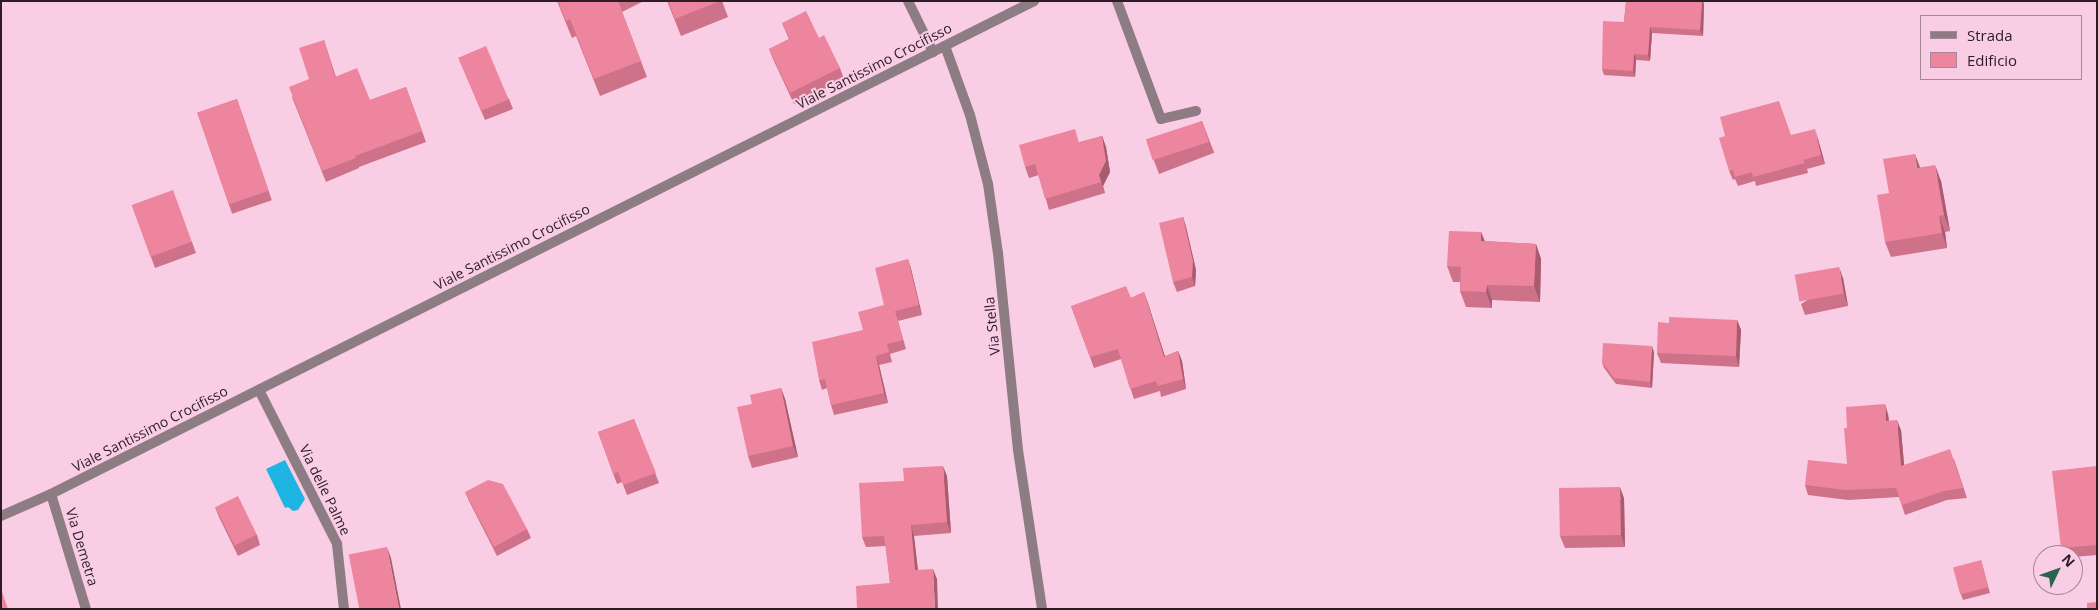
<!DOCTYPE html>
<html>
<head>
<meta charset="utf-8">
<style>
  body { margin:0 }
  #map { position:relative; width:2098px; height:610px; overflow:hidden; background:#f9cde4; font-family:"Open Sans",sans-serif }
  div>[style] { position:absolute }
  .water>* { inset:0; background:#1fb5e3 }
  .lane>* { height:10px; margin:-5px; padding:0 5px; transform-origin:5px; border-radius:5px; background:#8e7c85 }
  .street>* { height:10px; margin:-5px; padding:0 5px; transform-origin:5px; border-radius:5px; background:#8e7c85 }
  .wall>* { inset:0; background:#cd7288; transform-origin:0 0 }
  .shaded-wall>* { inset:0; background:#a75d6f }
  .building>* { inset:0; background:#ee859e; transform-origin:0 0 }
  span { translate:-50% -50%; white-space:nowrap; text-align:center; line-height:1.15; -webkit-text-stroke:4px #f9cde4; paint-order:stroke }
  .street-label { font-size:14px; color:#2c1c24 }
  .frame { position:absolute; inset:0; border:2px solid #2c1c24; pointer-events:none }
  .legend { position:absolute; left:1920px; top:15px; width:162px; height:65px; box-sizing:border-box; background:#f9cde4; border:1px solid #a78697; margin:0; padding:6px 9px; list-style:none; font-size:15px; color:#2c1c24 }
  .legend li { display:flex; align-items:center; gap:10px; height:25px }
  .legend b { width:25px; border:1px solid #a78697 }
  .north { position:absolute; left:2033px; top:545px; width:50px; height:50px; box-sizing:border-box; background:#f9cde4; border:1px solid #a78697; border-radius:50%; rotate:48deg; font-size:14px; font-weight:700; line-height:20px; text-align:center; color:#2c1c24 }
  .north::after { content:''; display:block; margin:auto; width:18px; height:22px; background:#2a654f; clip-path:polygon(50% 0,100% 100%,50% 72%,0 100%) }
</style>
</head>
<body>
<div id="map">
  <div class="water">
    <div style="clip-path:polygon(285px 460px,305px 499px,298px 510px,293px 511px,288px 507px,285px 508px,266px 469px)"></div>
  </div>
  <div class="lane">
    <div style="left:908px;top:1px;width:57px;rotate:63.9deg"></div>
    <div style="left:1117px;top:1px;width:126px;rotate:69.6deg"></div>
    <div style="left:1161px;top:119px;width:36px;rotate:-13deg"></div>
  </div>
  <div class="street">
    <div style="left:945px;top:46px;width:73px;rotate:70.1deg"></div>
    <div style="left:970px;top:115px;width:71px;rotate:75.4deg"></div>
    <div style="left:988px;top:184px;width:70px;rotate:81.8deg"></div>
    <div style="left:998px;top:253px;width:198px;rotate:84.2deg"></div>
    <div style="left:1018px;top:450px;width:161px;rotate:81.4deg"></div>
    <div style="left:259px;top:390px;width:173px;rotate:63.1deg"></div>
    <div style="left:337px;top:544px;width:65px;rotate:83.9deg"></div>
    <div style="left:51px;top:494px;width:120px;rotate:73.1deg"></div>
    <div style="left:1px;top:516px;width:55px;rotate:-23.7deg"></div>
    <div style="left:51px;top:494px;width:1100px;rotate:-26.63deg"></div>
  </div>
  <div class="wall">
    <div style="clip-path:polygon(557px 1px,644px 1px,622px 12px,647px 77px,600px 96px,576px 36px,572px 38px)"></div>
    <div style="clip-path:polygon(667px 1px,722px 1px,728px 17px,681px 36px)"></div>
    <div style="clip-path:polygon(1626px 1px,1703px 1px,1704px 4px,1703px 36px,1652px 33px,1650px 61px,1636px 60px,1635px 77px,1604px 75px,1602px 69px,1624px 22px)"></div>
    <div style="clip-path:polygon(782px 23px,819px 38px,840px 68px,844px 79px,794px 104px,773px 59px,769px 49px,789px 39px)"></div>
    <div style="clip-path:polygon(324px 40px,336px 77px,370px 100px,406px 87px,426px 142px,359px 167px,359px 168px,326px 182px,292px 97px,309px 79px)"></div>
    <div style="clip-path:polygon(458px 57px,509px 99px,513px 109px,485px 120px)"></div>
    <div style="left:237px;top:99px;width:107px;height:42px;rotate:71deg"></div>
    <div style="left:1202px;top:121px;width:34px;height:59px;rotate:69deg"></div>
    <div style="clip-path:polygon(1791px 135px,1818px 139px,1825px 164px,1807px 169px,1808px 173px,1756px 186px,1755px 181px,1738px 186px,1735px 179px,1733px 180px,1729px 171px)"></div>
    <div style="clip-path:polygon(1102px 136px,1106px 147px,1110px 172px,1103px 186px,1105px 193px,1049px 210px,1039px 175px,1029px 178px,1025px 167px,1080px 142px)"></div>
    <div style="clip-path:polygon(1920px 168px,1941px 181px,1950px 231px,1945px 232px,1947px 248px,1891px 257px,1885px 242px,1889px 193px)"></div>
    <div style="clip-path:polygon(132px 205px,192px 242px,196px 253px,155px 268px)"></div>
    <div style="clip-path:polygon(1183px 217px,1186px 227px,1196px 270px,1195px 286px,1177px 292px,1173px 282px)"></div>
    <div style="clip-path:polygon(1481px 232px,1485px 241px,1536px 244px,1541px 259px,1540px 302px,1492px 300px,1492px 308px,1466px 307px,1460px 291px,1460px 282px,1453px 282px,1447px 266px)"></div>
    <div style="clip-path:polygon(908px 259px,911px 269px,922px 315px,898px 321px,906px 349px,890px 354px,892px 362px,879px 365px,888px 403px,834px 415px,831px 405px,827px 388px,822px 390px,819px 380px,863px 330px,884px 305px)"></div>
    <div style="clip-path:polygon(1843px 278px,1848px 306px,1805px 315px,1801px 304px)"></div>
    <div style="clip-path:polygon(1144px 292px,1165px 356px,1178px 351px,1182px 361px,1186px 389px,1161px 397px,1160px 391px,1134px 399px,1121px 359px,1094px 368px,1071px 306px,1131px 298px)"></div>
    <div style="clip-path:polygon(1737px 320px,1741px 330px,1739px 367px,1661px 363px,1657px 353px,1669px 323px)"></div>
    <div style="clip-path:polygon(1654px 352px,1652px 388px,1616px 384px,1604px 368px,1602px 362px)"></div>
    <div style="clip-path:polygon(781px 388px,785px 399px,798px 457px,752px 468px,748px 456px,752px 404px)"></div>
    <div style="clip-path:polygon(1888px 414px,1889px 421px,1901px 430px,1904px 465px,1954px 459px,1967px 498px,1947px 500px,1905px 515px,1899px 497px,1848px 500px,1808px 495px,1805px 485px,1847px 464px,1847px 428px)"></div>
    <div style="clip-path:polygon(634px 419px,659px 483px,627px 495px,622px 482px,617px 484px,598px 432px)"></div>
    <div style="clip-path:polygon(2097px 466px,2097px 555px,2073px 557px,2073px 555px,2063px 555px,2061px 548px)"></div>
    <div style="clip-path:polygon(947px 476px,951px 533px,914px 536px,918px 570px,937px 579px,890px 583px,886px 546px,866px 547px,862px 537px,904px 481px)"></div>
    <div style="clip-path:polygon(465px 492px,527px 529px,531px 538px,497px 556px,469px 501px)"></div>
    <div style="clip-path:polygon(1624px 498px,1625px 547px,1565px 548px,1560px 536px)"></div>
    <div style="clip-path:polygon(215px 507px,257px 535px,260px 545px,238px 556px,219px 517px)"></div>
    <div style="clip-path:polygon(1981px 560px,1990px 593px,1963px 600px,1961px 594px)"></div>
  </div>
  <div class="shaded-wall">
    <div style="clip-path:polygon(1702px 1px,1703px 1px,1704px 4px,1703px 36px,1700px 30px)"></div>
    <div style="clip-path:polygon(1650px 27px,1652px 33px,1650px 61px,1648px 55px)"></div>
    <div style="clip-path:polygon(1634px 54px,1636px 60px,1635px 77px,1633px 71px)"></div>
    <div style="clip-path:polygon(1815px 129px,1818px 139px,1825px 164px,1821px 155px)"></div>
    <div style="clip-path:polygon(1102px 136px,1106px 147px,1110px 172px,1103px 186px,1105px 193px,1099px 175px)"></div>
    <div style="clip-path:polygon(1915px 154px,1921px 170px,1917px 168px)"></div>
    <div style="clip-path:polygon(1935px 165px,1941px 181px,1950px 231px,1944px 215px)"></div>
    <div style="clip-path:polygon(1939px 216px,1945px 232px,1947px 248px,1942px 233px)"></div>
    <div style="clip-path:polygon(1183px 217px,1186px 227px,1196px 270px,1195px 286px,1192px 277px)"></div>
    <div style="clip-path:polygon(1481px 232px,1487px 248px,1481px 241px)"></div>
    <div style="clip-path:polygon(1536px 244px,1541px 259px,1540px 302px,1534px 286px)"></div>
    <div style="clip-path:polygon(908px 259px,911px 269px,922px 315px,919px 305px)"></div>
    <div style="clip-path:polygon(1839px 267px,1843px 278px,1848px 306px,1844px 294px)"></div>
    <div style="clip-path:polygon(1487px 285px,1492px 300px,1492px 308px,1486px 292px)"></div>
    <div style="clip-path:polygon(1144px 292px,1148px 303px,1168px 367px,1164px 357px)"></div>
    <div style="clip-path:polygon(1737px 320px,1741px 330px,1739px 367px,1736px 356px)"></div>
    <div style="clip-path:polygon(1652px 346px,1654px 352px,1652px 388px,1650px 382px)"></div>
    <div style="clip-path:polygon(1178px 351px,1182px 361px,1186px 389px,1183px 379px)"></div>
    <div style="clip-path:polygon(876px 356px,879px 365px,888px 403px,884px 393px)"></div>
    <div style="clip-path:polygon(781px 388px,785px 399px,798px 457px,793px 446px)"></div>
    <div style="clip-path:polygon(1885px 404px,1888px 414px,1890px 431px,1886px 421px)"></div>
    <div style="clip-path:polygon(1897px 420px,1901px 430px,1905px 475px,1901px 466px)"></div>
    <div style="clip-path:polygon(943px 466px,947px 476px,951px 533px,947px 522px)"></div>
    <div style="clip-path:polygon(1620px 487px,1624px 498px,1625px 547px,1621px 535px)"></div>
    <div style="clip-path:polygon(911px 525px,914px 536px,919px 581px,915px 570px)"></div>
    <div style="clip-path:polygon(387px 547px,391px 558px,401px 609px,399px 609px)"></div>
    <div style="clip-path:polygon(933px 569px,937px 579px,938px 609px,935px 609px)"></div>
  </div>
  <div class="building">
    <div style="clip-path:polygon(558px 1px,618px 1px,641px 61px,594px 79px,570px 19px,566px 21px)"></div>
    <div style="clip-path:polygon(668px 1px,720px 1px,675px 19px)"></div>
    <div style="clip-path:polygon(1626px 1px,1702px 1px,1700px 30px,1650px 27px,1648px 55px,1634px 54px,1633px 71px,1602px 69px,1603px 21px,1624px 22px)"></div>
    <div style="clip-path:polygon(806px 11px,819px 38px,824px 35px,840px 68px,790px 93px,769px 49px,790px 39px,782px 23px)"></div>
    <div style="clip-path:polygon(324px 40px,335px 77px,357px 68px,370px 100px,406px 87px,422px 131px,355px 156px,356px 158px,322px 171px,289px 87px,309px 79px,299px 48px)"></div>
    <div style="left:486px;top:46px;width:58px;height:30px;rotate:67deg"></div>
    <div style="left:237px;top:99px;width:97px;height:42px;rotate:71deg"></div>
    <div style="clip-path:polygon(1779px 101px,1791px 135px,1815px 129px,1821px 155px,1803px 160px,1805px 163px,1753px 177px,1752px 172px,1735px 177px,1733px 170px,1729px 171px,1719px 138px,1725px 136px,1720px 117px)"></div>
    <div style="left:1202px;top:121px;width:22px;height:59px;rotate:72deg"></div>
    <div style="clip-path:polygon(1075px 129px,1079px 143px,1102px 136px,1106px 161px,1099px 175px,1101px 182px,1045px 199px,1035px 164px,1025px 167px,1019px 145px)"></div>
    <div style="clip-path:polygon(1915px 154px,1917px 168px,1935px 165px,1944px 215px,1939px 216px,1942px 233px,1885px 242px,1877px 195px,1889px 193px,1883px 159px)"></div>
    <div style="left:173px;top:190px;width:55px;height:44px;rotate:70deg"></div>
    <div style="clip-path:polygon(1183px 217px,1193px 261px,1192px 277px,1173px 282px,1159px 223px)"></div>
    <div style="clip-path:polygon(1449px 231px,1481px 232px,1481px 241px,1536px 244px,1534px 286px,1487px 285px,1486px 292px,1460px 291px,1461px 267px,1447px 266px)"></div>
    <div style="clip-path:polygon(908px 259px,919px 305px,895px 311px,903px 340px,887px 344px,889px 352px,876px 356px,884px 393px,831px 405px,825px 379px,819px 380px,812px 342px,863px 330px,858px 312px,884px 305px,875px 268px)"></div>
    <div style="left:1839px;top:267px;width:27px;height:45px;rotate:80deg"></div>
    <div style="clip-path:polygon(1126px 286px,1131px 298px,1144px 292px,1164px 357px,1178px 351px,1183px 379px,1158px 386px,1156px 381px,1130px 389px,1118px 349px,1090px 357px,1071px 306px)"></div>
    <div style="clip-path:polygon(1669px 317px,1737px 320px,1736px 356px,1657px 353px,1658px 322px,1669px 323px)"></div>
    <div style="clip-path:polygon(1603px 343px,1652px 346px,1650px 382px,1614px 378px,1602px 362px)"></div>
    <div style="clip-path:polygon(781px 388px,793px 446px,748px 456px,737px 407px,752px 404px,750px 395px)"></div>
    <div style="clip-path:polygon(1885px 404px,1886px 421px,1897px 420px,1901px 466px,1950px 449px,1963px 488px,1944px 491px,1902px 505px,1896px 488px,1845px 490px,1805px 485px,1808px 460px,1847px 464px,1844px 428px,1847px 428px,1846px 407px)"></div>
    <div style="clip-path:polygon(634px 419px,656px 473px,623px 485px,618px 472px,613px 474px,598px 432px)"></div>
    <div style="clip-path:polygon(943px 466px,947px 522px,911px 525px,915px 570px,933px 569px,935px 609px,857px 609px,856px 586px,890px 583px,884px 536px,862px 537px,859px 483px,904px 481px,903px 468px)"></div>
    <div style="clip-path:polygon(2097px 466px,2097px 545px,2061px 548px,2052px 471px)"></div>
    <div style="clip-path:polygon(488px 480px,503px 484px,527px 529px,494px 547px,465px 492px)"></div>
    <div style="left:1620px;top:487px;width:48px;height:61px;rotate:89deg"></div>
    <div style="left:238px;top:496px;width:43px;height:25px;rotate:64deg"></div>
    <div style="left:387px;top:547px;width:63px;height:39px;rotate:79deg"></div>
    <div style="left:1981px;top:560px;width:28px;height:29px;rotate:75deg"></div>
    <div style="clip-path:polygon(1px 589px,8px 609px,1px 609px)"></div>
    <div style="clip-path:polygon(2097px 602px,2097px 609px,2087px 609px,2087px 603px)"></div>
  </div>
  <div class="street-label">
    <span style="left:874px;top:66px;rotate:-27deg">Viale Santissimo Crocifisso</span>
    <span style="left:512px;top:247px;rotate:-27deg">Viale Santissimo Crocifisso</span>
    <span style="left:992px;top:326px;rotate:-96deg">Via Stella</span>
    <span style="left:150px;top:429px;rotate:-27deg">Viale Santissimo Crocifisso</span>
    <span style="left:325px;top:490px;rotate:64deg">Via delle Palme</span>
    <span style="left:82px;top:547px;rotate:73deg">Via Demetra</span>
  </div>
  <div class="frame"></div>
  <ul class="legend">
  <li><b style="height:6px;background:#8e7c85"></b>Strada</li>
  <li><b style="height:14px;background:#ee859e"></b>Edificio</li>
  </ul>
  <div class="north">N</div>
</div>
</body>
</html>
